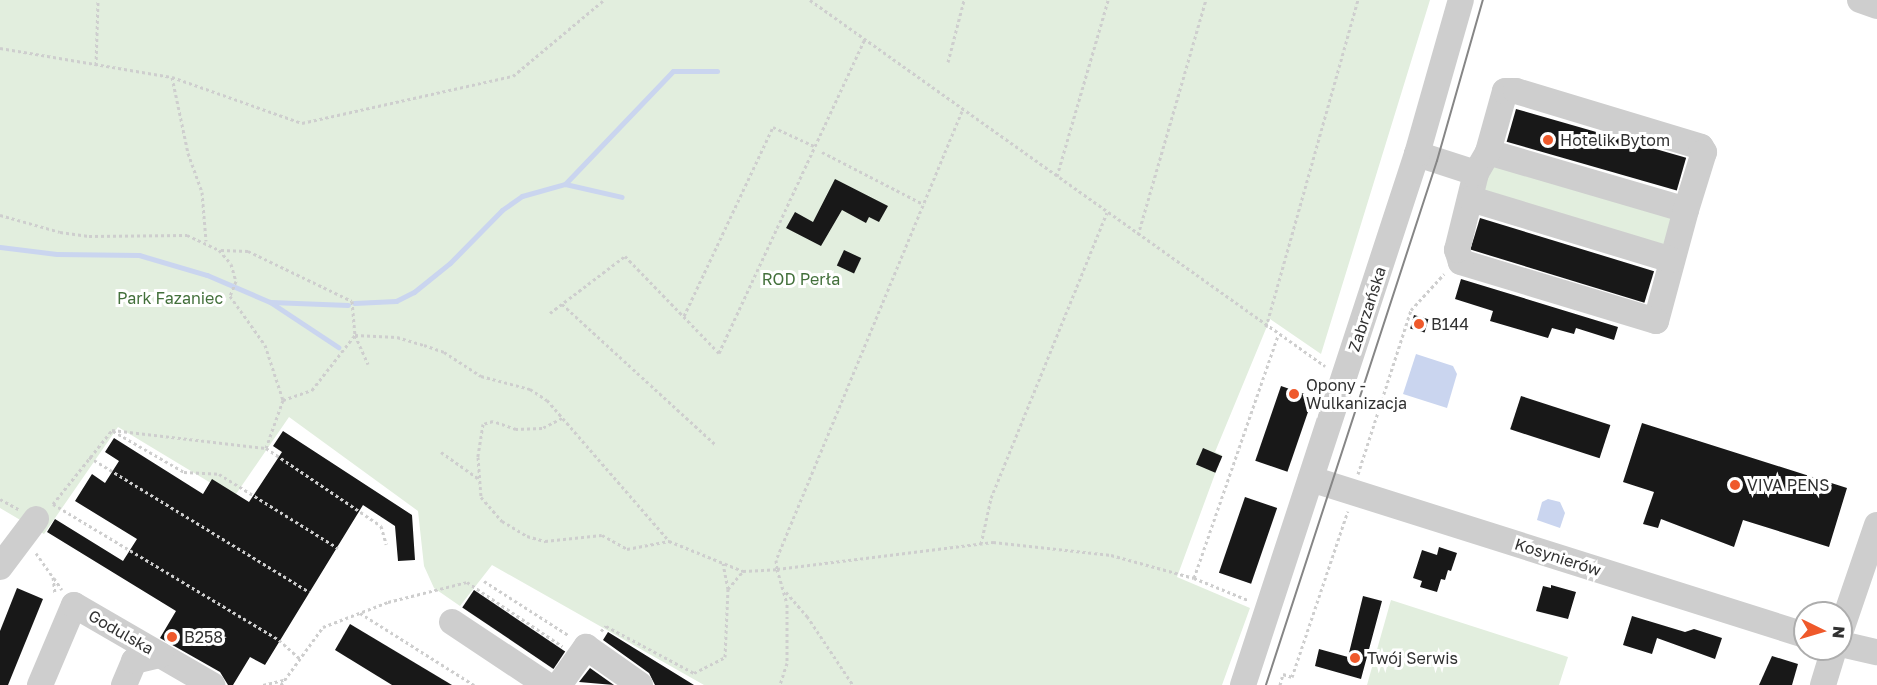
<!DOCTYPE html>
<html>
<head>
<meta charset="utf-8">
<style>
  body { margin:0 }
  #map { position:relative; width:1877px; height:685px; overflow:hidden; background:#fff; font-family:"Golos Text",sans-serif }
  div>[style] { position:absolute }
  .green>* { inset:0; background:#e2eede; transform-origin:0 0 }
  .water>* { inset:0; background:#cad5ef }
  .stream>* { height:5px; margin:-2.5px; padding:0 2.5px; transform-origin:2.5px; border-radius:2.5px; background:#cad5ef }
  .building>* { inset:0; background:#181818; transform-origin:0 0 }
  .path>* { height:3px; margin-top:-1.5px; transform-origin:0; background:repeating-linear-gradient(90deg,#cecece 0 3px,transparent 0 6px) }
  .minor>* { height:26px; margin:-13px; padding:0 13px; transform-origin:13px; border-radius:13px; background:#cecece }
  .tram>* { height:1.5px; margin:-0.75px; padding:0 0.75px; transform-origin:0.75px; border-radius:0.75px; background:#868686 }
  .dots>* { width:16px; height:16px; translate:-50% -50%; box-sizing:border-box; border:3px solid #fff; border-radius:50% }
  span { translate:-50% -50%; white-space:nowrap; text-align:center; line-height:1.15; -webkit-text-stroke:6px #fff; paint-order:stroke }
  .poi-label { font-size:16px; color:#313131 }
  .left { translate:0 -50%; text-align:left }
  .park-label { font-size:16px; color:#43703b }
  .street-label { font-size:16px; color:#313131 }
  .north { position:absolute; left:1793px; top:601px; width:60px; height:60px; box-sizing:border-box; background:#fff; border:2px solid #adadad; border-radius:50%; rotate:95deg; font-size:16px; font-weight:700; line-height:24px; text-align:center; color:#313131 }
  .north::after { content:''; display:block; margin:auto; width:21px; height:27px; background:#ef592b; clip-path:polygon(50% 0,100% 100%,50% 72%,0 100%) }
</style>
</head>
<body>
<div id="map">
  <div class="green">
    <div style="clip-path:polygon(0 0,1430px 0,1321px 354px,1270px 319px,1215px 452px,1222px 455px,1177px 577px,1250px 608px,1222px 685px,704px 685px,492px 565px,460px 606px,434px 588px,424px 566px,418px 511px,289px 417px,234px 497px,118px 427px,44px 534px,0 508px)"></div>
    <div style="left:1493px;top:160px;width:190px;height:40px;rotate:17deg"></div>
    <div style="clip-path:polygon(1391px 600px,1568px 657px,1559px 685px,1367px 685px)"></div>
  </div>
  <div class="water">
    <div style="clip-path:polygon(1416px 354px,1453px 366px,1457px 374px,1447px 408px,1403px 394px)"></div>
    <div style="clip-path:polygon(1548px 499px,1560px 502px,1565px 513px,1560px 528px,1537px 520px,1542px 502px)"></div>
  </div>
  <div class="stream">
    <div style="left:565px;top:184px;width:156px;rotate:-46.3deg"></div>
    <div style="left:673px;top:71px;width:44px"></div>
    <div style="left:0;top:247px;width:57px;rotate:7deg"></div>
    <div style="left:57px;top:254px;width:82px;rotate:0.7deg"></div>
    <div style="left:139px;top:255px;width:71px;rotate:16.4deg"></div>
    <div style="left:207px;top:275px;width:69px;rotate:23.2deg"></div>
    <div style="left:270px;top:302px;width:82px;rotate:33.5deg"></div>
    <div style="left:271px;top:302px;width:77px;rotate:2.2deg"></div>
    <div style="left:354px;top:303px;width:42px;rotate:-2.7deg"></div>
    <div style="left:396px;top:301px;width:20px;rotate:-27deg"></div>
    <div style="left:414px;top:292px;width:46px;rotate:-38.9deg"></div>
    <div style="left:450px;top:263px;width:74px;rotate:-45.5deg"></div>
    <div style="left:502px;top:210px;width:24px;rotate:-35deg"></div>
    <div style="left:522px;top:196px;width:45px;rotate:-15.6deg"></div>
    <div style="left:565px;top:184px;width:58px;rotate:12.8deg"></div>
  </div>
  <div class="building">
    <div style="left:1516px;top:109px;width:177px;height:34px;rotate:16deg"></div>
    <div style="clip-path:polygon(835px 179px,888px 206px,879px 222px,869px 217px,866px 223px,842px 210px,821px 246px,786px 228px,795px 212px,813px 222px)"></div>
    <div style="left:1480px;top:218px;width:182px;height:33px;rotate:17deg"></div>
    <div style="left:844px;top:250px;width:19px;height:17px;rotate:25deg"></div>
    <div style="clip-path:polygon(1461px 279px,1618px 327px,1614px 340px,1576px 328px,1574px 334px,1552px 328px,1548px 338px,1490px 321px,1493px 311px,1455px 299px)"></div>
    <div style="left:1414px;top:315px;width:15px;height:14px;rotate:16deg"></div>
    <div style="left:1281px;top:386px;width:34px;height:79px;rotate:19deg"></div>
    <div style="left:1521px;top:396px;width:94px;height:35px;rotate:18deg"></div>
    <div style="clip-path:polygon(1642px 423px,1847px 488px,1829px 547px,1743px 520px,1734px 547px,1661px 519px,1658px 528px,1643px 524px,1654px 492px,1623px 482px)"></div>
    <div style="clip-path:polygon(283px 431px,412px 515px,415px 560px,398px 561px,395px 526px,363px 505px,265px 665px,250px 657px,233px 685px,228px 685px,220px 672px,160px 638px,176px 611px,47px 532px,55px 519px,123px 561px,137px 539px,75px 501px,92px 474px,105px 483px,119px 461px,105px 452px,114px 438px,203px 494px,212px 479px,249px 502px,282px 452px,273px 446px)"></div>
    <div style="left:1203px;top:448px;width:21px;height:18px;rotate:23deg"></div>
    <div style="left:1245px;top:497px;width:34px;height:80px;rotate:19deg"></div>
    <div style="clip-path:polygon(1439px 547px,1457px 553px,1451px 571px,1448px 570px,1445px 580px,1441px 579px,1437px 592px,1420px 587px,1422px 581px,1413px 578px,1422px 550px,1437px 555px)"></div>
    <div style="clip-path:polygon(1551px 585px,1576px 592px,1568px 619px,1536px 611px,1543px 586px,1551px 588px)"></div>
    <div style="clip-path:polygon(17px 588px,43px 599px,8px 685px,0 685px,0 631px)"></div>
    <div style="left:474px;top:590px;width:110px;height:21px;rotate:34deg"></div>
    <div style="clip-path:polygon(1363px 596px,1382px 601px,1361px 679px,1315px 666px,1319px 649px,1348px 657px)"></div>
    <div style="clip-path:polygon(1632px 616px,1685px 632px,1694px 629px,1722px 638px,1715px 659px,1657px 638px,1652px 654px,1623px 645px)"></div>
    <div style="clip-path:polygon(350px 624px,452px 685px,392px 685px,335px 650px)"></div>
    <div style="clip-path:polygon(608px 632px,694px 685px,655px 685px,649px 673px,603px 640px)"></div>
    <div style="clip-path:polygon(1772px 656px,1798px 664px,1792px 685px,1759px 685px)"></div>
    <div style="clip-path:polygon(590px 668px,614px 685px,579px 682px)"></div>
  </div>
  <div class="path">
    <div style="left:810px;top:0;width:632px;rotate:35.4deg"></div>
    <div style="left:0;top:48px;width:174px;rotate:9.6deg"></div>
    <div style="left:172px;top:77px;width:138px;rotate:19.5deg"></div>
    <div style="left:302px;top:123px;width:216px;rotate:-12.6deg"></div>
    <div style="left:513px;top:76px;width:119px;rotate:-39.9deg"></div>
    <div style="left:948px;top:62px;width:64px;rotate:-75.5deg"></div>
    <div style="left:96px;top:65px;width:65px;rotate:-88.2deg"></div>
    <div style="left:172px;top:77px;width:78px;rotate:78.1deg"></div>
    <div style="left:188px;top:153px;width:41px;rotate:70.3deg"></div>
    <div style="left:202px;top:192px;width:49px;rotate:85.3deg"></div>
    <div style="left:962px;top:111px;width:486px;rotate:112.5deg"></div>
    <div style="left:776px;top:560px;width:9px;rotate:84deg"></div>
    <div style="left:777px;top:569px;width:218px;rotate:-7.1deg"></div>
    <div style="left:993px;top:542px;width:119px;rotate:6.3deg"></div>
    <div style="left:1111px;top:555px;width:86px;rotate:15.5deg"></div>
    <div style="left:1194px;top:578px;width:58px;rotate:22.2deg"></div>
    <div style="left:822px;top:152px;width:114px;rotate:27.2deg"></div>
    <div style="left:1057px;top:176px;width:183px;rotate:-73.8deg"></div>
    <div style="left:0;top:215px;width:62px;rotate:15.8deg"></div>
    <div style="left:60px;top:232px;width:29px;rotate:8deg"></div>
    <div style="left:89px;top:236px;width:98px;rotate:-0.6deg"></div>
    <div style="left:187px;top:235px;width:35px;rotate:25deg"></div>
    <div style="left:219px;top:250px;width:18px;rotate:49deg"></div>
    <div style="left:231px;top:264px;width:18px;rotate:74deg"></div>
    <div style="left:236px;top:281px;width:16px;rotate:112deg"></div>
    <div style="left:230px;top:296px;width:60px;rotate:54.5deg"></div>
    <div style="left:265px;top:345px;width:58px;rotate:71.9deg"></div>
    <div style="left:283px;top:400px;width:51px;rotate:109.5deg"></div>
    <div style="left:1138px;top:235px;width:245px;rotate:-73.9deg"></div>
    <div style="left:221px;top:250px;width:27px;rotate:2deg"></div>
    <div style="left:248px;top:251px;width:115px;rotate:25.7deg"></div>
    <div style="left:352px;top:301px;width:34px;rotate:85deg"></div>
    <div style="left:355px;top:335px;width:32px;rotate:66deg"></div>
    <div style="left:562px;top:304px;width:209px;rotate:42.5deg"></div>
    <div style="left:550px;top:313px;width:94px;rotate:-37.2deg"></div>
    <div style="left:625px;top:256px;width:135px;rotate:45.9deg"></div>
    <div style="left:719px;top:353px;width:345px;rotate:-65.1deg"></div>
    <div style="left:684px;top:316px;width:209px;rotate:-64.8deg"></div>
    <div style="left:773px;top:127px;width:45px;rotate:24.9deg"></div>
    <div style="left:1266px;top:327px;width:340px;rotate:-74.3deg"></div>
    <div style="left:355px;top:335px;width:42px;rotate:2.7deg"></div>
    <div style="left:397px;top:337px;width:28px;rotate:17deg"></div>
    <div style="left:424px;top:345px;width:21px;rotate:19deg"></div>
    <div style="left:444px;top:352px;width:44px;rotate:33deg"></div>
    <div style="left:481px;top:376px;width:51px;rotate:14.9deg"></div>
    <div style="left:530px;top:389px;width:20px;rotate:33deg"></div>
    <div style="left:547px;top:400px;width:186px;rotate:49.1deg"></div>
    <div style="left:283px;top:400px;width:31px;rotate:-19deg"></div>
    <div style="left:312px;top:390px;width:70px;rotate:-52deg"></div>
    <div style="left:562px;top:418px;width:22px;rotate:153deg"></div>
    <div style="left:542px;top:428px;width:26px;rotate:178deg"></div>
    <div style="left:516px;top:429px;width:24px;rotate:-161deg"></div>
    <div style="left:493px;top:421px;width:10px;rotate:163deg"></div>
    <div style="left:483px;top:424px;width:33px;rotate:99deg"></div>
    <div style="left:478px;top:457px;width:40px;rotate:85.7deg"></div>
    <div style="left:481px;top:497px;width:32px;rotate:49deg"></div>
    <div style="left:502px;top:521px;width:29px;rotate:31deg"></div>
    <div style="left:527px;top:536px;width:19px;rotate:16deg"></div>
    <div style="left:545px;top:541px;width:57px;rotate:-6deg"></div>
    <div style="left:602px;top:535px;width:29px;rotate:29deg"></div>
    <div style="left:627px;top:549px;width:43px;rotate:-10.8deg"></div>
    <div style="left:669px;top:541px;width:80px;rotate:22.1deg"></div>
    <div style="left:743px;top:571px;width:34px;rotate:-3deg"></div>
    <div style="left:777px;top:569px;width:36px;rotate:74deg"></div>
    <div style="left:787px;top:604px;width:59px;rotate:90deg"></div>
    <div style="left:787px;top:663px;width:23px;rotate:108deg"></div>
    <div style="left:112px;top:430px;width:155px;rotate:6.7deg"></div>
    <div style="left:266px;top:448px;width:139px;rotate:34.1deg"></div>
    <div style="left:381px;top:526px;width:19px;rotate:74deg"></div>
    <div style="left:113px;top:431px;width:82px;rotate:30deg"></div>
    <div style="left:184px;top:472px;width:35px;rotate:3deg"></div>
    <div style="left:219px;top:474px;width:140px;rotate:31.9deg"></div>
    <div style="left:441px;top:452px;width:47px;rotate:35.4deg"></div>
    <div style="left:89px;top:457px;width:258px;rotate:31.5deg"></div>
    <div style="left:1358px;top:474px;width:172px;rotate:-72.1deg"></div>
    <div style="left:1411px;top:310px;width:49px;rotate:-47.5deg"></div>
    <div style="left:0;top:499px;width:21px;rotate:29deg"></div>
    <div style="left:53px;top:504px;width:264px;rotate:31deg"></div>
    <div style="left:279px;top:640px;width:28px;rotate:42deg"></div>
    <div style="left:53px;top:504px;width:95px;rotate:-51.4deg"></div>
    <div style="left:981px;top:544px;width:47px;rotate:-77.7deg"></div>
    <div style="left:991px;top:498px;width:308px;rotate:-67.9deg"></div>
    <div style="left:36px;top:553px;width:29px;rotate:55deg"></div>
    <div style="left:53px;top:577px;width:17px;rotate:83deg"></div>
    <div style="left:54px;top:578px;width:14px;rotate:56deg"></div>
    <div style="left:1194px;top:578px;width:257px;rotate:-70.9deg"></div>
    <div style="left:484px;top:581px;width:100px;rotate:32.7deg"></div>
    <div style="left:728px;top:589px;width:23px;rotate:-50deg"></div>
    <div style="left:786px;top:592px;width:32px;rotate:49deg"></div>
    <div style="left:807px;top:616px;width:83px;rotate:56.3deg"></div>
    <div style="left:360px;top:613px;width:135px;rotate:32.3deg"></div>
    <div style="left:601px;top:631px;width:7px;rotate:-45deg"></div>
    <div style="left:606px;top:626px;width:100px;rotate:28.1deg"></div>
    <div style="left:694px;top:673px;width:35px;rotate:-27deg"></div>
    <div style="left:725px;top:657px;width:68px;rotate:-87.5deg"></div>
    <div style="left:728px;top:589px;width:26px;rotate:-101deg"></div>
    <div style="left:263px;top:685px;width:21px;rotate:-14deg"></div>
    <div style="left:281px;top:685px;width:72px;rotate:-54.1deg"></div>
    <div style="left:323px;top:627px;width:70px;rotate:-21deg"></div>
    <div style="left:388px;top:602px;width:81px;rotate:-14.2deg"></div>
    <div style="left:467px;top:582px;width:115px;rotate:34deg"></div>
    <div style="left:1280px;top:685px;width:11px;rotate:-75deg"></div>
    <div style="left:1283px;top:674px;width:9px;rotate:18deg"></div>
    <div style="left:1292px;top:677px;width:175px;rotate:-71.4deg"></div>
  </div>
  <div class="minor">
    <div style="left:1860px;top:0;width:18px;rotate:19deg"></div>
    <div style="left:1488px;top:152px;width:206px;rotate:16.3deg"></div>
    <div style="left:1686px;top:210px;width:115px;rotate:105.1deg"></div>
    <div style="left:1656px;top:321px;width:204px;rotate:-163.2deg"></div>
    <div style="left:1461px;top:262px;width:13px;rotate:-108deg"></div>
    <div style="left:1457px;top:250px;width:79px;rotate:-76.1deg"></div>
    <div style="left:1476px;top:173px;width:24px;rotate:-60deg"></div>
    <div style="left:1488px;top:152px;width:63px;rotate:-74.4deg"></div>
    <div style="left:1505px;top:91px;width:11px"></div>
    <div style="left:1516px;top:91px;width:193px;rotate:16.8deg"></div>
    <div style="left:1701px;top:147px;width:6px;rotate:59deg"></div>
    <div style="left:1704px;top:152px;width:61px;rotate:107.2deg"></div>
    <div style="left:1417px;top:154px;width:62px;rotate:17.9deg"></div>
    <div style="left:1471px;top:199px;width:210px;rotate:16.9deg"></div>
    <div style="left:1311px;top:479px;width:518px;rotate:17.53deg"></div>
    <div style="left:0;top:567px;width:60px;rotate:-53.1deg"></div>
    <div style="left:452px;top:622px;width:114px;rotate:33.6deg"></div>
    <div style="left:1841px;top:630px;width:111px;rotate:-71.1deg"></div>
    <div style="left:1841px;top:644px;width:37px;rotate:13deg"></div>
    <div style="left:40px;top:685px;width:87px;rotate:-67deg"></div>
    <div style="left:74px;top:605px;width:160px;rotate:30.1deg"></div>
    <div style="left:124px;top:685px;width:26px;rotate:-67deg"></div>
    <div style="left:134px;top:661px;width:27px;rotate:-13deg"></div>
    <div style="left:559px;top:685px;width:47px;rotate:-54.6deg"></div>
    <div style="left:586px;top:647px;width:66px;rotate:35.1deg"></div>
    <div style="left:1243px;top:685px;width:559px;rotate:-71.86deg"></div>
    <div style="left:1417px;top:154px;width:160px;rotate:-74.1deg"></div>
    <div style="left:1823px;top:685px;width:38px;rotate:-73deg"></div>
  </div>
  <div class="tram">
    <div style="left:1266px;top:685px;width:551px;rotate:-71.93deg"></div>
    <div style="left:1437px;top:161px;width:167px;rotate:-74.1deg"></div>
  </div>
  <div class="dots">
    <div style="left:1548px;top:140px;background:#ef592b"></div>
    <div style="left:1419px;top:324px;background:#ef592b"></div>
    <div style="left:1294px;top:394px;background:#ef592b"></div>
    <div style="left:1735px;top:485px;background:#ef592b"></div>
    <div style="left:172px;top:637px;background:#ef592b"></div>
    <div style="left:1355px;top:658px;background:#ef592b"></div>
  </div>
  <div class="poi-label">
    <span class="left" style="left:1560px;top:140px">Hotelik Bytom</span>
    <span class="left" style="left:1431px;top:324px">B144</span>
    <span class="left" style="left:1306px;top:394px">Opony -<br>Wulkanizacja</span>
    <span class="left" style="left:1747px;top:485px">VIVA PENS</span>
    <span class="left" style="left:184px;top:637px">B258</span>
    <span class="left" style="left:1367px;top:658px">Twój Serwis</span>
  </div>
  <div class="park-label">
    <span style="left:801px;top:279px">ROD Perła</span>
    <span style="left:170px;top:298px">Park Fazaniec</span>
  </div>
  <div class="street-label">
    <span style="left:1367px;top:309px;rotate:-72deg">Zabrzańska</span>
    <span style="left:1558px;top:557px;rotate:18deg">Kosynierów</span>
    <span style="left:121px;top:632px;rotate:30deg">Godulska</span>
  </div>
  <div class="north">N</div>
</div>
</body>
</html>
